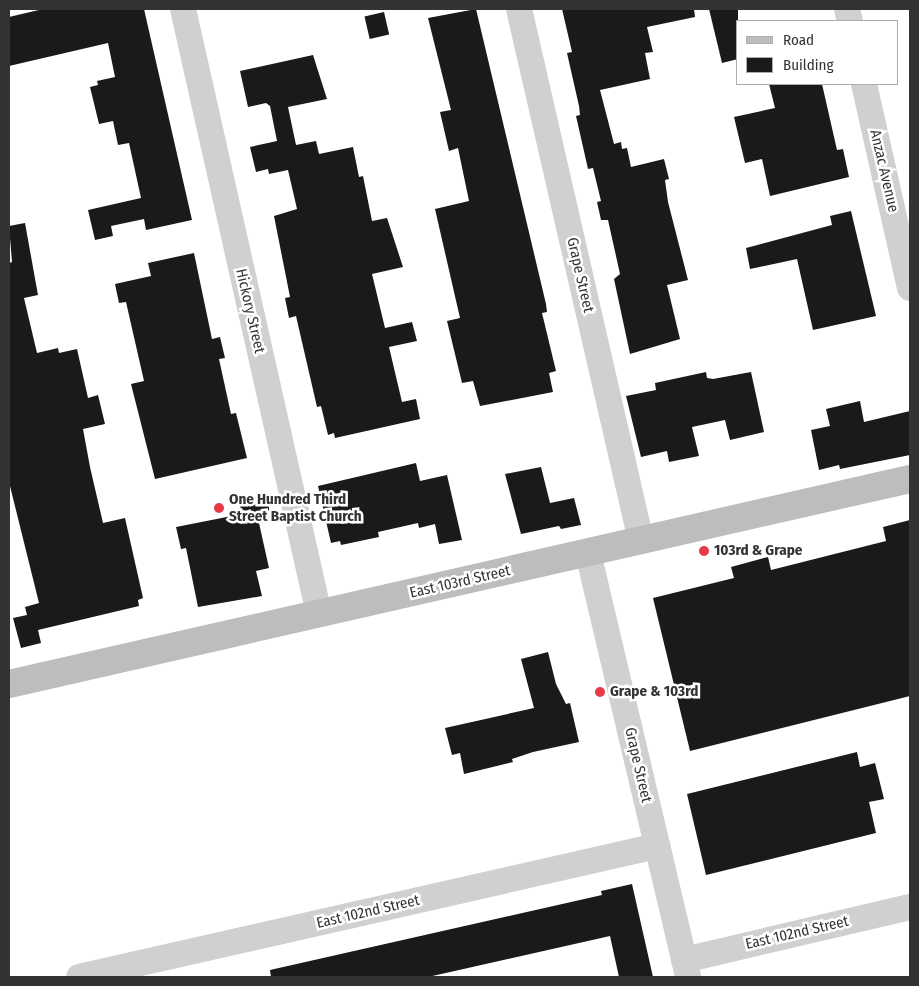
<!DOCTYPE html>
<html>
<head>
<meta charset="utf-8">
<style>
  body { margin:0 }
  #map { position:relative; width:919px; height:986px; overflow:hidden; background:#fff; font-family:"Fira Sans Condensed",sans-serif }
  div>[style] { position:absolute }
  .building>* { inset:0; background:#1a1a1a; transform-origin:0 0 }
  .street>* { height:26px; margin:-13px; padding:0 13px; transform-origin:13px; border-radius:13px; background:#d0d0d0 }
  .secondary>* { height:28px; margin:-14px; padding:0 14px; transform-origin:14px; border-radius:14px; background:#bdbdbd }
  .dots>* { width:14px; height:14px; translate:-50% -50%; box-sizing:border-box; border:2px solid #fff; border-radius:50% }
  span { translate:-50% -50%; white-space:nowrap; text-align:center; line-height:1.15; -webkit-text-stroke:5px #fff; paint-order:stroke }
  .street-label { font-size:15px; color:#333 }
  .poi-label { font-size:15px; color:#333; font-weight:700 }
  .left { translate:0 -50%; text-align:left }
  .frame { position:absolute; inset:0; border:10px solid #333; pointer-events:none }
  .legend { position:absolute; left:736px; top:20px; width:162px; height:65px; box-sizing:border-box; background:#fff; border:1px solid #adadad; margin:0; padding:6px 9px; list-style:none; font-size:15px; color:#333 }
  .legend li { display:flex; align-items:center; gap:10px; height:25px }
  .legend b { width:25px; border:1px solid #adadad }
</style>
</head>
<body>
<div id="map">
  <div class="building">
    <div style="clip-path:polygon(43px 9px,144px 9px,192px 220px,146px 230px,144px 219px,111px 226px,113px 236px,95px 240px,88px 210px,141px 198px,129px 143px,118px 145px,113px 121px,99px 124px,90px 87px,98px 85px,97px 81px,115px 77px,108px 43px,9px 66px,9px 17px)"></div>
    <div style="clip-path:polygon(476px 9px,546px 304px,547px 312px,542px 313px,556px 371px,549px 373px,553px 392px,480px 406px,473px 381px,462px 383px,447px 321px,460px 318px,435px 209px,469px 201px,458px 148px,449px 151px,440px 112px,451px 110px,428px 18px)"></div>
    <div style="clip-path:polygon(562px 9px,694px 9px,695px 17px,647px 27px,653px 52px,645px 53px,650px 79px,600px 90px,614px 144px,621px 142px,622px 149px,627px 148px,631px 167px,664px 159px,669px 179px,665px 180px,668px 202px,688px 280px,667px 285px,680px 339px,630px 354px,614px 279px,620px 274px,608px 220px,601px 220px,597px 202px,601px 201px,593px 168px,588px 169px,576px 116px,580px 115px,579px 106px,567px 53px,572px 52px)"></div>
    <div style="clip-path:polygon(709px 9px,738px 9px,738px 59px,722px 63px)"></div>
    <div style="left:384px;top:12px;width:23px;height:20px;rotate:77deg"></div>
    <div style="clip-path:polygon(313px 55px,327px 99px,288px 107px,296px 145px,316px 141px,319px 154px,353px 147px,359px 177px,363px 176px,372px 221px,387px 218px,403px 267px,372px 274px,385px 328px,412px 322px,417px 341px,389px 347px,402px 402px,416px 399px,420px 419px,335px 438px,334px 433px,328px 435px,321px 406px,317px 407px,296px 316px,289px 318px,285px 298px,290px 297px,274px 216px,297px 209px,288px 170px,269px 174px,268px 169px,256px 172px,250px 147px,277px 141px,270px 106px,266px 103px,248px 107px,240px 71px)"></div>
    <div style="clip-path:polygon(769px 84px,822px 84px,837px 150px,843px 149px,849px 177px,770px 196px,762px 159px,745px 163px,734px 117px,775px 108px)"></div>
    <div style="clip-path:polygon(851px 211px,876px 316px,813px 330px,797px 259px,750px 269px,746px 248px,832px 225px,830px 216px)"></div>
    <div style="clip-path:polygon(25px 223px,38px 295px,24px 298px,37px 353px,58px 348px,59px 353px,77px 349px,88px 398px,98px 395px,105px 424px,83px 429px,90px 467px,103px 523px,125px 518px,143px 598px,138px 600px,139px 606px,38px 630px,41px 643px,21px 648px,13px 618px,27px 615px,25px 607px,39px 603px,9px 482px,9px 263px,12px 262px,9px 226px)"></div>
    <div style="clip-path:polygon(194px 253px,212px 339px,220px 337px,225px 358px,219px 359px,231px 414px,236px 413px,247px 458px,155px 479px,131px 384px,144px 381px,126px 302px,119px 303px,115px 284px,151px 276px,148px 263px)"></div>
    <div style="clip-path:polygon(706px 372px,707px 378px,713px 379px,751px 372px,764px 432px,730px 440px,725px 420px,692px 427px,699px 456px,669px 462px,667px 451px,641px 457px,626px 396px,656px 390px,655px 383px)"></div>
    <div style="clip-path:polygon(860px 401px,864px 422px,910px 411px,910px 455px,840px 469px,839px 465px,819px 470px,811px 430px,830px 426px,826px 409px)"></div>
    <div style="clip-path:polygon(416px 463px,420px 481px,447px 475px,462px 540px,439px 544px,435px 524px,419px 528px,418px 523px,378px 532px,379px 537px,341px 545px,340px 541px,331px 543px,318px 486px)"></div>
    <div style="clip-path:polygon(541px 467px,550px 503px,574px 498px,581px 525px,561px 529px,559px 526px,521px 534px,505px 474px)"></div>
    <div style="clip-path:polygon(266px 495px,272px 520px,259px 523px,269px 568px,256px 571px,262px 596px,198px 607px,186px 548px,181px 549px,176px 527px,242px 514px,239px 501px)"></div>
    <div style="clip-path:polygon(910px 520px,910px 696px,690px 751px,653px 598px,734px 578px,731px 567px,768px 557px,771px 570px,886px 541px,883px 527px)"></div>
    <div style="clip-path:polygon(548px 652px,556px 684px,566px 704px,570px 703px,579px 742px,533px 752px,512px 759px,513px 762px,464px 774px,460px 753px,452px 755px,445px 728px,534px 708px,521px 659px)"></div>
    <div style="clip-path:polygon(857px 752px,860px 767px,875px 763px,884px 799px,869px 802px,876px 833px,706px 875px,687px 794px)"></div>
    <div style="clip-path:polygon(632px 884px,653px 977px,619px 977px,610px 936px,428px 977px,271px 977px,270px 970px,602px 895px,601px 891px)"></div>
  </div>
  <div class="street">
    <div style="left:183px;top:9px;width:620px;rotate:77.33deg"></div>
    <div style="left:519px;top:9px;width:546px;rotate:77.08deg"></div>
    <div style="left:847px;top:9px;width:12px;rotate:76deg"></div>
    <div style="left:864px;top:84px;width:209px;rotate:77.3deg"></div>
    <div style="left:588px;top:553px;width:436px;rotate:76.7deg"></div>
    <div style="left:684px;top:960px;width:232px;rotate:-13.2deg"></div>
    <div style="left:79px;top:977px;width:593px;rotate:-12.77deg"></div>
  </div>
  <div class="secondary">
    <div style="left:9px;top:684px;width:924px;rotate:-12.82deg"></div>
  </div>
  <div class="dots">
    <div style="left:219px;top:508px;background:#e63946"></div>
    <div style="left:704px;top:551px;background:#e63946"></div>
    <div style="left:600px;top:692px;background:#e63946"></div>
  </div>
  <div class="street-label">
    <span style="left:884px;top:171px;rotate:77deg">Anzac Avenue</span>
    <span style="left:580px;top:275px;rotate:77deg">Grape Street</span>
    <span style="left:250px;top:311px;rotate:77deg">Hickory Street</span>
    <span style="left:460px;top:582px;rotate:-13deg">East 103rd Street</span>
    <span style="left:638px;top:765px;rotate:77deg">Grape Street</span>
    <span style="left:368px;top:912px;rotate:-13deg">East 102nd Street</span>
    <span style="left:797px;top:933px;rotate:-13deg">East 102nd Street</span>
  </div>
  <div class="poi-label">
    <span class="left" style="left:229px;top:508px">One Hundred Third<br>Street Baptist Church</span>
    <span class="left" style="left:714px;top:551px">103rd &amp; Grape</span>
    <span class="left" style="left:610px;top:692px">Grape &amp; 103rd</span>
  </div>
  <div class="frame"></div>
  <ul class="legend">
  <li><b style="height:6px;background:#bdbdbd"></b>Road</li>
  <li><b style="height:14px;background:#1a1a1a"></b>Building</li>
  </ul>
</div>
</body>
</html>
